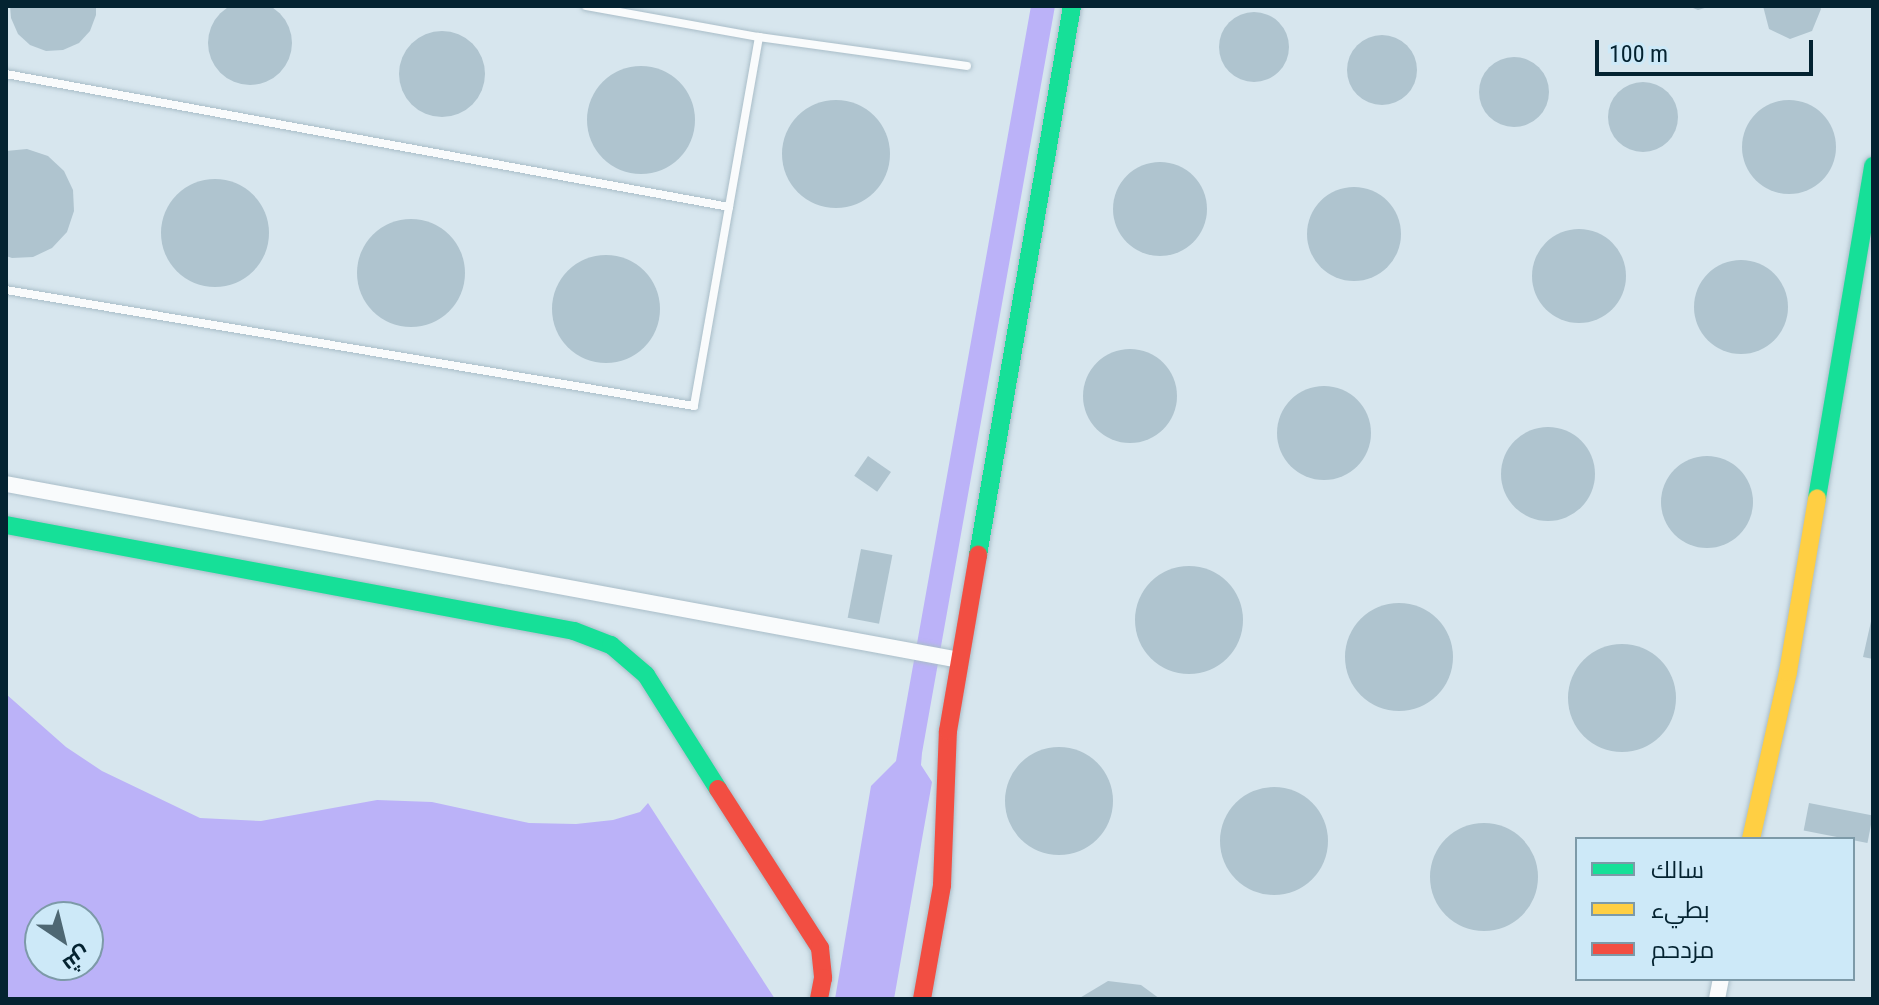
<!DOCTYPE html>
<html>
<head>
<meta charset="utf-8">
<style>
  body { margin:0 }
  #map { position:relative; width:1879px; height:1005px; overflow:hidden; background:#d7e6ee; font-family:"Roboto Condensed",Cairo,sans-serif }
  div>[style] { position:absolute }
  .water>* { inset:0; background:#bbb2f8 }
  .building>* { inset:0; background:#afc4cf; transform-origin:0 0 }
  .round { border-radius:50% }
  .roads { filter:drop-shadow(0 0 2px #a9bdc8) drop-shadow(0 0 2px #a9bdc8) }
  .lane>* { height:8px; margin:-4px; padding:0 4px; transform-origin:4px; border-radius:4px; background:#f9fbfc }
  .street>* { height:16px; margin:-8px; padding:0 8px; transform-origin:8px; border-radius:8px; background:#f9fbfc }
  .fast>* { height:18px; margin:-9px; padding:0 9px; transform-origin:9px; border-radius:9px; background:#16e098 }
  .slow>* { height:18px; margin:-9px; padding:0 9px; transform-origin:9px; border-radius:9px; background:#ffcf43 }
  .jam>* { height:18px; margin:-9px; padding:0 9px; transform-origin:9px; border-radius:9px; background:#f24e42 }
  span { translate:-50% -50%; white-space:nowrap; text-align:center; line-height:1.15; -webkit-text-stroke:6px #cde9f8; paint-order:stroke }
  .frame { position:absolute; inset:0; border:8px solid #042331; pointer-events:none }
  .legend { position:absolute; left:1575px; top:837px; width:280px; height:144px; box-sizing:border-box; background:#cde9f8; border:2px solid #7d9aa8; margin:0; padding:10px 14px; list-style:none; font-size:24px; color:#042331 }
  .legend li { display:flex; align-items:center; gap:16px; height:40px }
  .legend b { width:40px; border:2px solid #7d9aa8 }
  .north { position:absolute; left:24px; top:901px; width:80px; height:80px; box-sizing:border-box; background:#cde9f8; border:2px solid #7d9aa8; border-radius:50%; rotate:145deg; font-size:22px; font-weight:700; line-height:32px; text-align:center; color:#042331 }
  .north::after { content:''; display:block; margin:auto; width:28px; height:36px; background:#4e6773; clip-path:polygon(50% 0,100% 100%,50% 72%,0 100%) }
  .scale { position:absolute; left:1595px; top:40px; width:218px; height:36px; box-sizing:border-box; border:4px solid #042331; border-top:0; padding-left:10px; font-size:24px; line-height:28px; white-space:nowrap; color:#042331; -webkit-text-stroke:6px #cde9f8; paint-order:stroke }
</style>
</head>
<body>
<div id="map">
  <div class="water">
    <div style="clip-path:polygon(1031px 6px,1055px 6px,922px 753px,921px 765px,932px 782px,894px 999px,835px 999px,871px 786px,896px 761px)"></div>
    <div style="clip-path:polygon(evenodd,6px 694px,66px 747px,102px 771px,200px 818px,261px 821px,377px 800px,432px 802px,529px 823px,576px 824px,613px 820px,640px 812px,648px 803px,775px 999px,6px 999px,6px 694px,40px 917px,88px 917px,88px 965px,40px 965px,40px 917px)"></div>
  </div>
  <div class="building">
    <div class="round" style="left:208px;top:1px;width:84px;height:84px"></div>
    <div style="clip-path:polygon(10px 6px,96px 6px,96px 15px,90px 31px,79px 43px,63px 50px,46px 51px,30px 45px,18px 34px,11px 18px)"></div>
    <div style="clip-path:polygon(1688px 6px,1711px 6px,1698px 10px)"></div>
    <div style="clip-path:polygon(1763px 6px,1820px 6px,1821px 9px,1812px 31px,1790px 39px,1769px 29px)"></div>
    <div class="round" style="left:1219px;top:12px;width:70px;height:70px"></div>
    <div class="round" style="left:399px;top:31px;width:86px;height:86px"></div>
    <div class="round" style="left:1347px;top:35px;width:70px;height:70px"></div>
    <div class="round" style="left:1479px;top:57px;width:70px;height:70px"></div>
    <div class="round" style="left:587px;top:66px;width:108px;height:108px"></div>
    <div class="round" style="left:1608px;top:82px;width:70px;height:70px"></div>
    <div class="round" style="left:782px;top:100px;width:108px;height:108px"></div>
    <div class="round" style="left:1742px;top:100px;width:94px;height:94px"></div>
    <div style="clip-path:polygon(27px 149px,48px 156px,64px 171px,73px 190px,74px 211px,67px 232px,52px 248px,33px 257px,12px 258px,6px 256px,6px 151px)"></div>
    <div class="round" style="left:1113px;top:162px;width:94px;height:94px"></div>
    <div class="round" style="left:161px;top:179px;width:108px;height:108px"></div>
    <div class="round" style="left:1307px;top:187px;width:94px;height:94px"></div>
    <div class="round" style="left:357px;top:219px;width:108px;height:108px"></div>
    <div class="round" style="left:1532px;top:229px;width:94px;height:94px"></div>
    <div class="round" style="left:552px;top:255px;width:108px;height:108px"></div>
    <div class="round" style="left:1694px;top:260px;width:94px;height:94px"></div>
    <div class="round" style="left:1083px;top:349px;width:94px;height:94px"></div>
    <div class="round" style="left:1277px;top:386px;width:94px;height:94px"></div>
    <div class="round" style="left:1501px;top:427px;width:94px;height:94px"></div>
    <div style="left:868px;top:456px;width:28px;height:24px;rotate:35deg"></div>
    <div class="round" style="left:1661px;top:456px;width:92px;height:92px"></div>
    <div style="left:861px;top:549px;width:32px;height:70px;rotate:11deg"></div>
    <div class="round" style="left:1135px;top:566px;width:108px;height:108px"></div>
    <div class="round" style="left:1345px;top:603px;width:108px;height:108px"></div>
    <div style="clip-path:polygon(1872px 617px,1873px 617px,1873px 659px,1863px 657px)"></div>
    <div class="round" style="left:1568px;top:644px;width:108px;height:108px"></div>
    <div class="round" style="left:1005px;top:747px;width:108px;height:108px"></div>
    <div class="round" style="left:1220px;top:787px;width:108px;height:108px"></div>
    <div style="left:1809px;top:803px;width:65px;height:28px;rotate:11deg"></div>
    <div class="round" style="left:1430px;top:823px;width:108px;height:108px"></div>
    <div style="clip-path:polygon(1108px 981px,1141px 985px,1160px 999px,1078px 999px)"></div>
  </div>
  <div class="roads">
    <div class="lane">
      <div style="left:586px;top:6px;width:176px;rotate:10.2deg"></div>
      <div style="left:759px;top:37px;width:173px;rotate:100deg"></div>
      <div style="left:759px;top:37px;width:210px;rotate:7.9deg"></div>
      <div style="left:6px;top:74px;width:735px;rotate:10.42deg"></div>
      <div style="left:729px;top:207px;width:202px;rotate:100deg"></div>
      <div style="left:694px;top:406px;width:698px;rotate:-170.43deg"></div>
    </div>
    <div class="street">
      <div style="left:6px;top:484px;width:969px;rotate:10.46deg"></div>
      <div style="left:1717px;top:999px;width:20px;rotate:-79deg"></div>
    </div>
    <div class="fast">
      <div style="left:1817px;top:498px;width:337px;rotate:-80.4deg"></div>
      <div style="left:6px;top:525px;width:578px;rotate:10.57deg"></div>
      <div style="left:574px;top:631px;width:40px;rotate:21deg"></div>
      <div style="left:611px;top:645px;width:46px;rotate:40.6deg"></div>
      <div style="left:646px;top:675px;width:135px;rotate:57.7deg"></div>
      <div style="left:978px;top:555px;width:557px;rotate:-80.28deg"></div>
    </div>
    <div class="slow">
      <div style="left:1751px;top:839px;width:171px;rotate:-77.5deg"></div>
      <div style="left:1788px;top:672px;width:176px;rotate:-80.5deg"></div>
    </div>
    <div class="jam">
      <div style="left:718px;top:789px;width:189px;rotate:57.3deg"></div>
      <div style="left:820px;top:948px;width:30px;rotate:84deg"></div>
      <div style="left:823px;top:978px;width:21px;rotate:101deg"></div>
      <div style="left:922px;top:999px;width:116px;rotate:-80deg"></div>
      <div style="left:942px;top:885px;width:154px;rotate:-87.8deg"></div>
      <div style="left:948px;top:731px;width:179px;rotate:-80.3deg"></div>
    </div>
  </div>
  <div class="frame"></div>
  <ul class="legend">
  <li><b style="height:10px;background:#16e098"></b>سالك</li>
  <li><b style="height:10px;background:#ffcf43"></b>بطيء</li>
  <li><b style="height:10px;background:#f24e42"></b>مزدحم</li>
  </ul>
  <div class="north">ش</div>
  <div class="scale">100 m</div>
</div>
</body>
</html>
